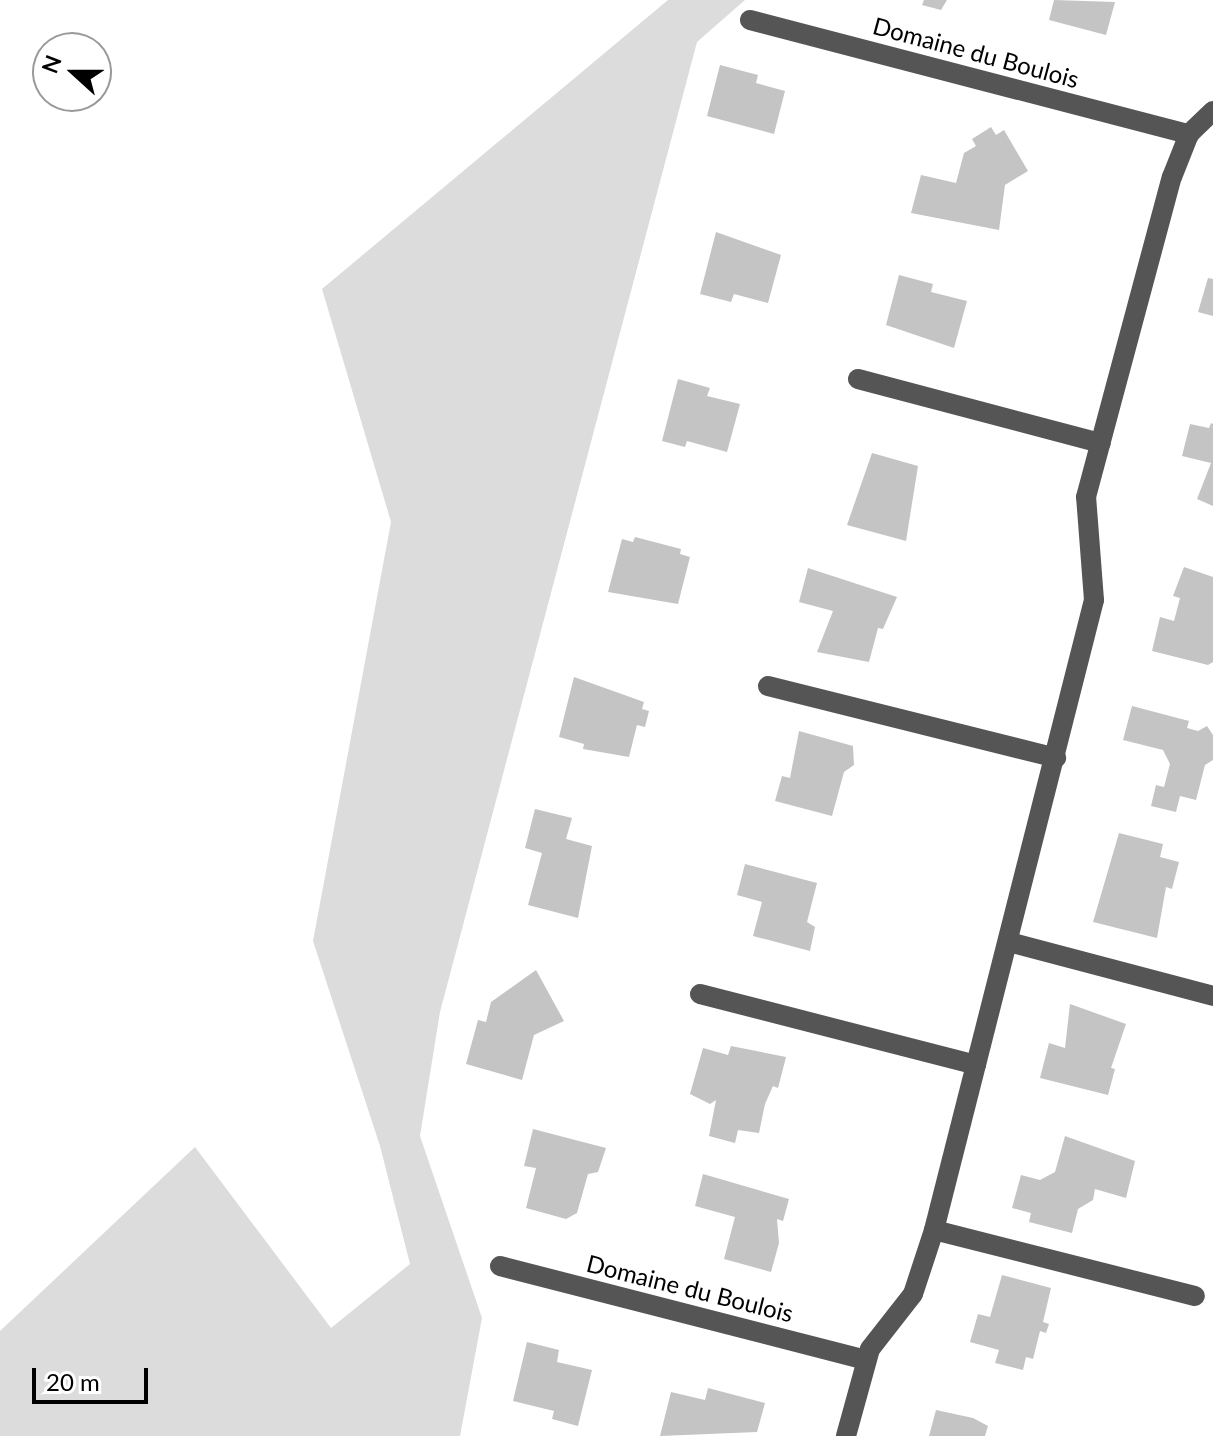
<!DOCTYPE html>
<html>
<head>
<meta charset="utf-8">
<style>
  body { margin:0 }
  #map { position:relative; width:1213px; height:1436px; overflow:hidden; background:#fff; font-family:Lato,sans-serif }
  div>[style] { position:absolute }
  .green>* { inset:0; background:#dcdcdc }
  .building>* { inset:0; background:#c4c4c4 }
  .minor>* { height:20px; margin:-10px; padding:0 10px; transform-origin:10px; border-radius:10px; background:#555 }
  span { translate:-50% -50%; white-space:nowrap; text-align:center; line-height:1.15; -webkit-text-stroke:7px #fff; paint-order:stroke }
  .street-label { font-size:24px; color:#000 }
  .north { position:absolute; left:32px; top:32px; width:80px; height:80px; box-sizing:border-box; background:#fff; border:2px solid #999; border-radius:50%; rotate:291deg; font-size:22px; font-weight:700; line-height:32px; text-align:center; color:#000 }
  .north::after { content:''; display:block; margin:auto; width:28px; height:36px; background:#000; clip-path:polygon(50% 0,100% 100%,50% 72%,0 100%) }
  .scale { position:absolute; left:32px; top:1368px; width:116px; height:36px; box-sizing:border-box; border:4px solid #000; border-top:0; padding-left:10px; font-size:24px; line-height:28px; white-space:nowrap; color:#000; -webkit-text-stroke:6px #fff; paint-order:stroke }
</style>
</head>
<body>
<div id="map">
  <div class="green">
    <div style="clip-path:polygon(668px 0,745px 0,697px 42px,440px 1012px,420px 1136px,482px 1318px,460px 1436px,0 1436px,0 1331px,195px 1147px,331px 1328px,410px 1264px,380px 1146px,313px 941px,391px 522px,322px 289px)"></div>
  </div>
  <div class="building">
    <div style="clip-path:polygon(924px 0,947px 0,941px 10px,922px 5px)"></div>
    <div style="clip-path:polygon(1054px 0,1115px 2px,1106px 35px,1049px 20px)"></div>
    <div style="clip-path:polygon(720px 65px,758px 75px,756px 83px,785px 91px,774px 134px,707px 116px)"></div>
    <div style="clip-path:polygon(991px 127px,996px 135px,1004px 130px,1028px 171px,1005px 185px,999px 230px,911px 213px,921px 175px,956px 183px,964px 153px,976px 146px,972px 139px)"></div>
    <div style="clip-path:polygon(716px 232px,781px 255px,768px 303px,734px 294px,731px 302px,700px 294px)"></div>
    <div style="clip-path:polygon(899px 275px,933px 284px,931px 292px,967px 301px,954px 348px,886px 325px)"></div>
    <div style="clip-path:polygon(1208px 278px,1213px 279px,1213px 316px,1198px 312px)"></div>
    <div style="clip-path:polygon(678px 379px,710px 388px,707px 396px,740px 404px,727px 452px,687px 441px,685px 447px,662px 441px)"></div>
    <div style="clip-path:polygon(1211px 423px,1213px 424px,1213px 506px,1197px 499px,1211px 463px,1182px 456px,1190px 424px,1209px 428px)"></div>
    <div style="clip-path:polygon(872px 453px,918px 466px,906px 541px,847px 525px)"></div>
    <div style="clip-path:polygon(635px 537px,681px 549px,680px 554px,690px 557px,678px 604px,608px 592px,622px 539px,633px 542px)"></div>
    <div style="clip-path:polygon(1184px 567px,1213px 577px,1213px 662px,1208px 665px,1152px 651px,1160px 617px,1174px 621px,1180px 598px,1173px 596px)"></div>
    <div style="clip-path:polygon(808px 568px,897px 597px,883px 629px,878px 628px,869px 662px,817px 652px,833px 611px,799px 602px)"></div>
    <div style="clip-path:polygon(574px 677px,644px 702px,642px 709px,649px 711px,645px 727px,637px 725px,629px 757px,583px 749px,584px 744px,559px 737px)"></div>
    <div style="clip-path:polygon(1132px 706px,1189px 721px,1187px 728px,1198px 731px,1207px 726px,1213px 735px,1213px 760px,1205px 765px,1196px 800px,1180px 796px,1176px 812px,1151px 806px,1156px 785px,1164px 787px,1170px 764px,1163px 750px,1123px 740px)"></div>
    <div style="clip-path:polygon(799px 731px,853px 746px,854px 765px,844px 772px,832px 816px,775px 801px,782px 776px,790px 778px)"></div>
    <div style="clip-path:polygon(535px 809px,572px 818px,566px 839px,592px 846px,578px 918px,528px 905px,542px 853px,525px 848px)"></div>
    <div style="clip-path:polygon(1119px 833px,1163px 844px,1160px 857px,1179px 862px,1172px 889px,1166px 887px,1157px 938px,1093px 922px)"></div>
    <div style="clip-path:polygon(745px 864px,817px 883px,807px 922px,815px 927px,810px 951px,753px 936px,762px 902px,737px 895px)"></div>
    <div style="clip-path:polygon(536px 970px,564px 1021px,534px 1035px,522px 1080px,466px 1064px,478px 1020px,486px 1022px,491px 1002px)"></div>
    <div style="clip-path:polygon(1070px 1004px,1126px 1024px,1111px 1068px,1115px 1069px,1108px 1095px,1040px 1078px,1049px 1043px,1065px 1048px)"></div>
    <div style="clip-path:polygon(731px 1046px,786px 1057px,778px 1088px,773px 1086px,765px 1104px,759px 1133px,738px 1130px,735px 1143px,709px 1136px,716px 1100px,710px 1104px,690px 1094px,703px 1048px,728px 1055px)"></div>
    <div style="clip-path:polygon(533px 1129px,606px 1148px,598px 1172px,588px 1174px,577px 1213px,566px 1219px,526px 1208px,536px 1168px,524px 1166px)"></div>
    <div style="clip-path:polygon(1065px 1136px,1135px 1161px,1126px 1198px,1095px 1189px,1093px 1200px,1078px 1209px,1072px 1233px,1029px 1222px,1031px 1213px,1012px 1208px,1021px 1175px,1040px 1180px,1055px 1172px)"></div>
    <div style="clip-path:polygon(703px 1174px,789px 1199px,783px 1221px,777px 1219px,779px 1243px,771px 1272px,724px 1259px,735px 1217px,695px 1206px)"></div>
    <div style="clip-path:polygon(1002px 1275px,1051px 1288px,1043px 1322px,1049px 1324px,1046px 1333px,1040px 1331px,1033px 1359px,1026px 1357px,1023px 1370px,995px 1363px,999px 1350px,970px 1342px,978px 1314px,990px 1317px)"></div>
    <div style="clip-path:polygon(527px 1342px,559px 1350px,557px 1362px,592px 1370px,578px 1426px,552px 1419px,554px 1411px,513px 1401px)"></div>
    <div style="clip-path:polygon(708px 1388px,765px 1403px,757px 1432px,660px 1436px,671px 1392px,705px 1400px)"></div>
    <div style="clip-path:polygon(936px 1410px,973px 1418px,988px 1426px,985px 1436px,929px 1436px)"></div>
  </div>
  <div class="minor">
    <div style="left:750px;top:20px;width:454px;rotate:14.6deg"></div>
    <div style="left:858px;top:379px;width:251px;rotate:14.8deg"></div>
    <div style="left:768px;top:686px;width:297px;rotate:14deg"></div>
    <div style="left:1009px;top:942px;width:211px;rotate:14.8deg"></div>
    <div style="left:700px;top:994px;width:285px;rotate:14.4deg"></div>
    <div style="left:934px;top:1230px;width:269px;rotate:14.2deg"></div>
    <div style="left:500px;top:1266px;width:378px;rotate:14.4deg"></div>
    <div style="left:846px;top:1436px;width:90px;rotate:-74.6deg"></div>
    <div style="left:870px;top:1349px;width:70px;rotate:-52deg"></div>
    <div style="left:913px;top:1294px;width:67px;rotate:-71.8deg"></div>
    <div style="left:934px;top:1230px;width:650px;rotate:-75.75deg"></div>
    <div style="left:1094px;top:600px;width:103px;rotate:-94.4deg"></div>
    <div style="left:1086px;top:497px;width:331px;rotate:-75deg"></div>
    <div style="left:1172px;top:177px;width:46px;rotate:-68.4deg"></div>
    <div style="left:1189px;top:134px;width:33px;rotate:-44deg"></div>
  </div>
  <div class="street-label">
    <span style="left:976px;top:52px;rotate:15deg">Domaine du Boulois</span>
    <span style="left:690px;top:1288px;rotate:14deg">Domaine du Boulois</span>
  </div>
  <div class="north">N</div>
  <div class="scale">20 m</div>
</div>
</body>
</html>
